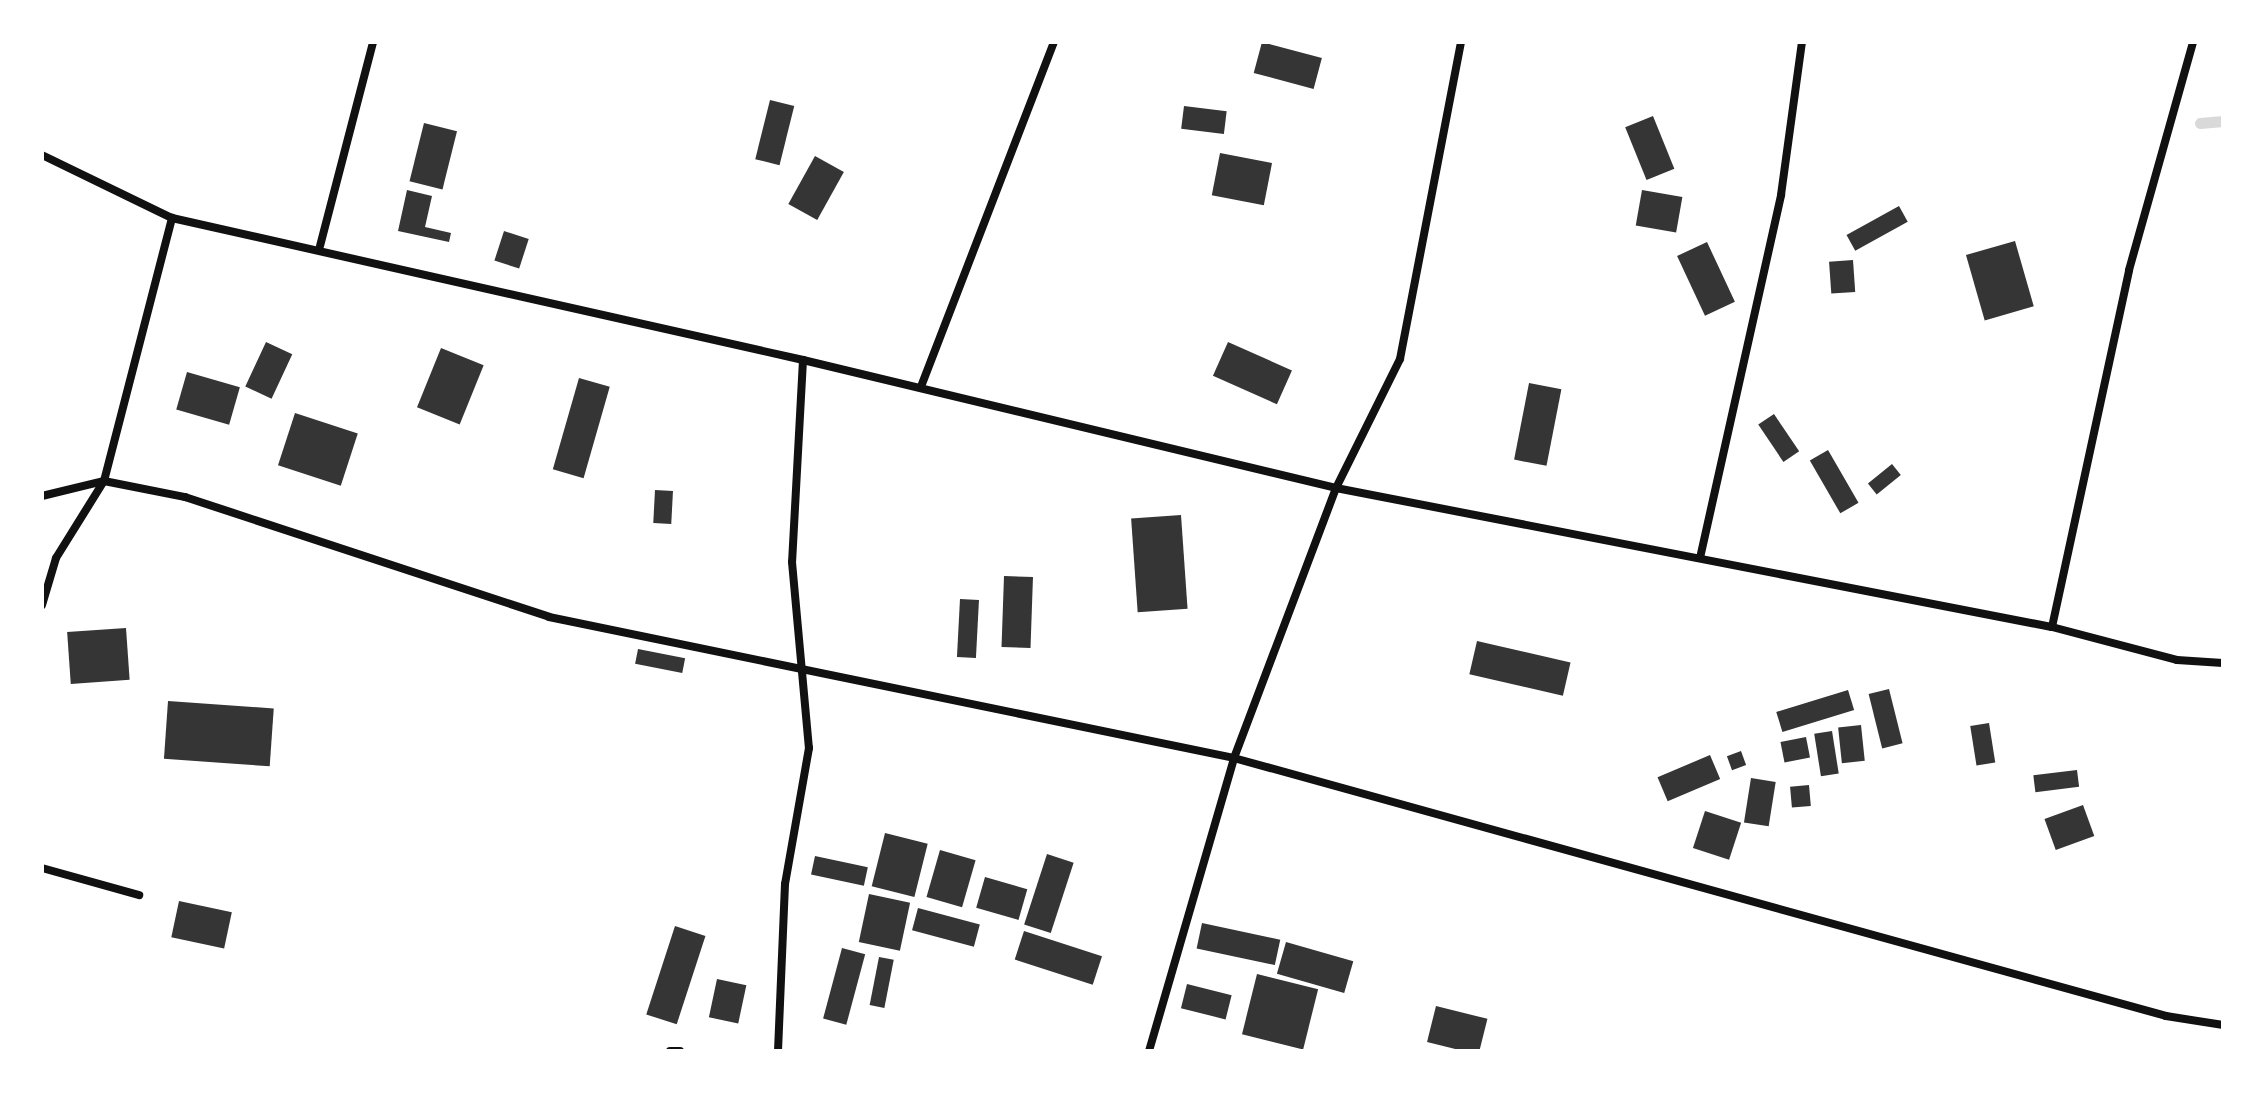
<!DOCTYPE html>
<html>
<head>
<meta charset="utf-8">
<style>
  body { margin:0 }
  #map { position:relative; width:2265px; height:1093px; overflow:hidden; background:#fff; font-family:"DM Sans",sans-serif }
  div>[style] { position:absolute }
  .stream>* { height:11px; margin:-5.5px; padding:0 5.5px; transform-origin:5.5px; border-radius:5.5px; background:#d9d9d9 }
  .building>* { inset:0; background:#353535; transform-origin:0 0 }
  .minor>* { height:8px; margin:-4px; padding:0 4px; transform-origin:4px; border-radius:4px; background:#111 }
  span { translate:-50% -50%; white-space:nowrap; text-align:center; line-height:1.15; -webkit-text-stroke:6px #fff; paint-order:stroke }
  .frame { position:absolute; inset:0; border:44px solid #fff; pointer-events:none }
</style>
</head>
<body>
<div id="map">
  <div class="stream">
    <div style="left:2200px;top:123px;width:23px;rotate:-5deg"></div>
  </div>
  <div class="building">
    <div style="left:1262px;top:42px;width:62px;height:32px;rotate:15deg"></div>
    <div style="left:770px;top:100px;width:25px;height:61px;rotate:14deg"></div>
    <div style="left:1184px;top:106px;width:43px;height:23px;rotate:7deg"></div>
    <div style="left:1653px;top:116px;width:57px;height:30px;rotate:68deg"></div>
    <div style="left:424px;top:123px;width:34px;height:60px;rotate:14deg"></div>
    <div style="left:1220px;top:153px;width:53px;height:43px;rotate:11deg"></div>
    <div style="left:815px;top:156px;width:33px;height:55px;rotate:29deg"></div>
    <div style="clip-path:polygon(407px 190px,432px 196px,425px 227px,451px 233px,449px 242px,398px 231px)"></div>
    <div style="left:1642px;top:190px;width:41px;height:36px;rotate:10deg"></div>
    <div style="left:1899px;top:206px;width:18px;height:60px;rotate:61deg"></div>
    <div style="left:504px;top:231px;width:26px;height:31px;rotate:18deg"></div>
    <div style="left:2015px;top:241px;width:68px;height:51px;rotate:74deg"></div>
    <div style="left:1707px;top:242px;width:66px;height:33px;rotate:65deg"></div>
    <div style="left:1853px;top:260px;width:32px;height:24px;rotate:86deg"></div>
    <div style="left:266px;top:342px;width:29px;height:49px;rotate:25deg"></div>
    <div style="left:1228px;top:342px;width:70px;height:37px;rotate:24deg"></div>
    <div style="left:441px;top:348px;width:46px;height:64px;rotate:22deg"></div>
    <div style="left:187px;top:372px;width:55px;height:39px;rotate:16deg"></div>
    <div style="left:579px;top:378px;width:32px;height:95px;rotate:16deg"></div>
    <div style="left:1529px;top:383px;width:33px;height:78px;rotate:11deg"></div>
    <div style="left:295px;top:413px;width:66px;height:55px;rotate:18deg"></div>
    <div style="left:1774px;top:414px;width:45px;height:19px;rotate:56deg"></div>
    <div style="left:1828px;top:450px;width:61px;height:21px;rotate:60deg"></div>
    <div style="left:1892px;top:464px;width:14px;height:31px;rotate:51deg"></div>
    <div style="left:655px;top:490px;width:18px;height:33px;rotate:3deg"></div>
    <div style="left:1181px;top:515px;width:94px;height:50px;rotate:86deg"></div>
    <div style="left:1004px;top:576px;width:29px;height:71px;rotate:2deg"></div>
    <div style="left:960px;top:599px;width:19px;height:58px;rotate:3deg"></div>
    <div style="left:126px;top:628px;width:52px;height:59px;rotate:86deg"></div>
    <div style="left:1477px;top:641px;width:96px;height:34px;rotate:13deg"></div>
    <div style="left:638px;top:649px;width:48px;height:15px;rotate:11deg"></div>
    <div style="left:1889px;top:689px;width:56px;height:21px;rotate:76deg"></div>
    <div style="left:1848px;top:690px;width:21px;height:75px;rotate:73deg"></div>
    <div style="left:168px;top:701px;width:106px;height:58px;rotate:4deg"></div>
    <div style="left:1989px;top:723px;width:40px;height:19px;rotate:81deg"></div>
    <div style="left:1861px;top:725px;width:36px;height:23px;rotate:84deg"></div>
    <div style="left:1832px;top:731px;width:43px;height:18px;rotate:81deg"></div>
    <div style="left:1806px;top:737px;width:21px;height:26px;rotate:79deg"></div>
    <div style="left:1741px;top:751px;width:15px;height:15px;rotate:70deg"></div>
    <div style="left:1710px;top:755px;width:26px;height:57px;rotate:67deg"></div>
    <div style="left:2077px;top:770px;width:17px;height:44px;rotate:83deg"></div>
    <div style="left:1751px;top:778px;width:25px;height:45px;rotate:9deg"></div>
    <div style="left:1809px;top:785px;width:21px;height:19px;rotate:85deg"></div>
    <div style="left:2083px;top:805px;width:33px;height:41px;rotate:70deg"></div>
    <div style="left:1705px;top:811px;width:38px;height:39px;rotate:18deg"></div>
    <div style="left:885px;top:833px;width:44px;height:55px;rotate:14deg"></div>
    <div style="left:940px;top:850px;width:37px;height:49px;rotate:16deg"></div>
    <div style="left:1047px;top:854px;width:28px;height:74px;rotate:18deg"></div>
    <div style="left:815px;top:856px;width:54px;height:19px;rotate:12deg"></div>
    <div style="left:985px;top:877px;width:44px;height:32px;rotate:16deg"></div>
    <div style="left:869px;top:894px;width:42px;height:49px;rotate:12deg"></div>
    <div style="left:179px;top:901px;width:54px;height:37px;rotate:12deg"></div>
    <div style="left:918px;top:908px;width:64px;height:23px;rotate:15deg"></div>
    <div style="left:1202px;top:923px;width:80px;height:26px;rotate:12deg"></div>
    <div style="left:675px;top:926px;width:32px;height:93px;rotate:18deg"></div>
    <div style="left:1024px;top:931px;width:82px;height:30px;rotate:18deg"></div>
    <div style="left:1286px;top:942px;width:70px;height:33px;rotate:16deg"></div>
    <div style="left:842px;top:948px;width:24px;height:73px;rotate:15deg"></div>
    <div style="left:879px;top:957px;width:15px;height:49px;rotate:11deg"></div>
    <div style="left:1257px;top:974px;width:63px;height:62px;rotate:14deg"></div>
    <div style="left:717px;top:979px;width:30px;height:39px;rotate:12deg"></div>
    <div style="left:1187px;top:984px;width:46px;height:25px;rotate:14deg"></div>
    <div style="left:1436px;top:1006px;width:53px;height:37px;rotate:14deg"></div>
  </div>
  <div class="minor">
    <div style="left:42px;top:155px;width:144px;rotate:25.9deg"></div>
    <div style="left:172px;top:218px;width:647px;rotate:12.68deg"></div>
    <div style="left:803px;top:360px;width:202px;rotate:93.1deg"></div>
    <div style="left:792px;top:562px;width:187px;rotate:84.8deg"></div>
    <div style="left:809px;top:748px;width:138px;rotate:100deg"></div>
    <div style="left:785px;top:884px;width:167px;rotate:92.4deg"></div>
    <div style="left:320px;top:246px;width:211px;rotate:-75.4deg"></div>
    <div style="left:803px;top:360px;width:548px;rotate:13.5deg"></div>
    <div style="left:1336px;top:488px;width:729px;rotate:10.99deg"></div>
    <div style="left:2052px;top:627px;width:129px;rotate:14.8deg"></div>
    <div style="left:2177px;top:660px;width:46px;rotate:3.7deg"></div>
    <div style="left:922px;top:384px;width:367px;rotate:-68.9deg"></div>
    <div style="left:42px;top:496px;width:64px;rotate:-13.6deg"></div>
    <div style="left:104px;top:481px;width:83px;rotate:11.2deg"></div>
    <div style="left:185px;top:497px;width:383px;rotate:18.2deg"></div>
    <div style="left:549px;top:617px;width:699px;rotate:11.63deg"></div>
    <div style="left:1234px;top:758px;width:967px;rotate:15.47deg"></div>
    <div style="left:2166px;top:1016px;width:58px;rotate:9deg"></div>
    <div style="left:1700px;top:558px;width:372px;rotate:-77.4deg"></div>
    <div style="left:1781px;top:195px;width:154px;rotate:-82.2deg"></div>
    <div style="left:42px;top:605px;width:49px;rotate:-73.4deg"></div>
    <div style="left:56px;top:558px;width:91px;rotate:-58.1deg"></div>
    <div style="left:104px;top:481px;width:272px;rotate:-75.5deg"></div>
    <div style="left:2052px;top:627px;width:365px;rotate:-77.8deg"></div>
    <div style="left:2129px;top:270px;width:237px;rotate:-74.3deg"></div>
    <div style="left:42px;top:868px;width:101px;rotate:15.6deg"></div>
    <div style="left:670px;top:1051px;width:10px"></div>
    <div style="left:1149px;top:1051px;width:305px;rotate:-73.8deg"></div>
    <div style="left:1234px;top:758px;width:289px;rotate:-69.3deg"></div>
    <div style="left:1336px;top:488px;width:144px;rotate:-63.6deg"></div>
    <div style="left:1400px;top:359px;width:323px;rotate:-79.1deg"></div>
  </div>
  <div class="frame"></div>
</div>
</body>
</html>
